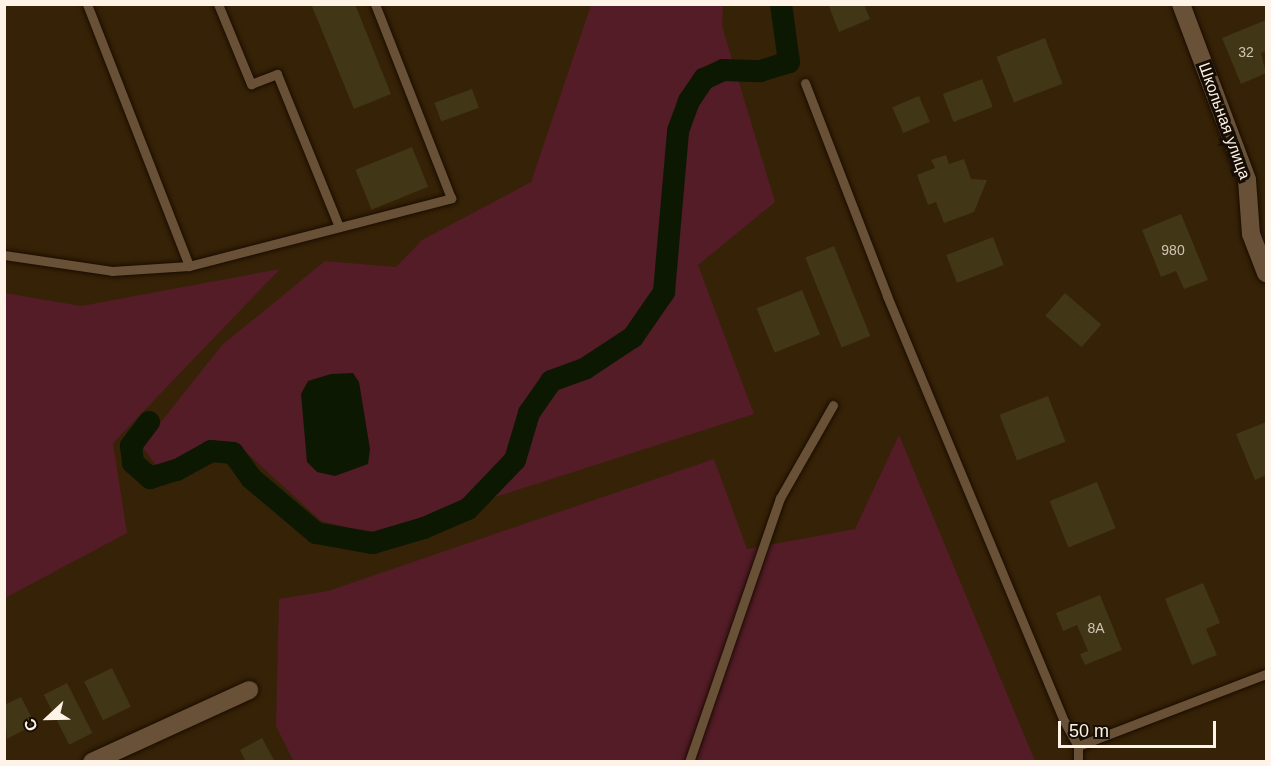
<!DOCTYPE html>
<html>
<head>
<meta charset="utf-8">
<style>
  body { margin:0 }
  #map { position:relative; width:1271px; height:766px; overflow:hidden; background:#362206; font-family:Helvetica,sans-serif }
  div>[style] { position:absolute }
  .green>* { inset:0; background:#531c27 }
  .water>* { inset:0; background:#0d1803 }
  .canal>* { height:22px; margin:-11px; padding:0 11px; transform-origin:11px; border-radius:11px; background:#0d1803 }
  .building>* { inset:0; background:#413616; transform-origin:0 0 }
  .roads { filter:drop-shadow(0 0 2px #1a0c00) drop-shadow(0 0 2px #1a0c00) }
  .lane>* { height:9px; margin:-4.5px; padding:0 4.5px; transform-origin:4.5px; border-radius:4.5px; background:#685136 }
  .street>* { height:18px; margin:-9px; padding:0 9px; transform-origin:9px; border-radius:9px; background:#685136 }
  span { translate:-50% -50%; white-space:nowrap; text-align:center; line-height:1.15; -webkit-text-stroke:6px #160d04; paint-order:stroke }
  .number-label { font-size:14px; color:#cfc4b2 }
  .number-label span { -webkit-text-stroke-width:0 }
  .street-label { font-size:16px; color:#fef3e6 }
  .frame { position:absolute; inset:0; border:6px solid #fef3e6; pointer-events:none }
  .north { position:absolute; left:18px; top:688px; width:60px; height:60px; -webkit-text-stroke:4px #160d04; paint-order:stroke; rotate:248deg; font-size:16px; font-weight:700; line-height:24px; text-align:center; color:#fef3e6 }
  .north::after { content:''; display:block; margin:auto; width:21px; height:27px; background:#fef3e6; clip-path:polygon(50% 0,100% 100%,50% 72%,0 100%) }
  .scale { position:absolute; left:1058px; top:721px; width:158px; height:27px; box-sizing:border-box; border:3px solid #fef3e6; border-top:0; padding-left:8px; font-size:18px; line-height:21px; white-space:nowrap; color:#fef3e6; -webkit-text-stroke:4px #160d04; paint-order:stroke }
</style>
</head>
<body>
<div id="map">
  <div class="green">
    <div style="clip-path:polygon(591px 5px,723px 5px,722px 26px,775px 202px,698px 265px,754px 414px,377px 535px,321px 521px,235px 442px,158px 468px,142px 446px,222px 345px,325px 261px,396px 267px,422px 240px,531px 182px)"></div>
    <div style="clip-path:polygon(280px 269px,113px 443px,127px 533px,5px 598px,5px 293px,81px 306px)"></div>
    <div style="clip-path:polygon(899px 435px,1035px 761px,294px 762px,276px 726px,279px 599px,328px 591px,714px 459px,747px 549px,855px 529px)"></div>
  </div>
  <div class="water">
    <div style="clip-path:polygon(353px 373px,359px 382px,370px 449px,368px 464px,335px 476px,317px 472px,307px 462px,301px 394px,308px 381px,331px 374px)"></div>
  </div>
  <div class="canal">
    <div style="left:149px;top:422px;width:30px;rotate:127deg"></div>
    <div style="left:131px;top:446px;width:17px;rotate:83deg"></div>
    <div style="left:133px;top:463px;width:23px;rotate:41deg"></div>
    <div style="left:150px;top:478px;width:28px;rotate:-17deg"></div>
    <div style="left:177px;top:470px;width:39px;rotate:-29deg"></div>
    <div style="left:211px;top:451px;width:22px;rotate:5deg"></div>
    <div style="left:233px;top:453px;width:31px;rotate:54deg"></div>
    <div style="left:251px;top:478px;width:85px;rotate:40.2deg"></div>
    <div style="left:316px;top:533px;width:58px;rotate:10deg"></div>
    <div style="left:373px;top:543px;width:53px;rotate:-16.4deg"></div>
    <div style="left:424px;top:528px;width:48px;rotate:-23.4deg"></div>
    <div style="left:468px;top:509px;width:68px;rotate:-46.2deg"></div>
    <div style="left:515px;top:460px;width:49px;rotate:-73.4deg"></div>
    <div style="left:529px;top:413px;width:39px;rotate:-55deg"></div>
    <div style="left:551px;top:381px;width:37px;rotate:-20deg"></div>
    <div style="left:586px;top:368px;width:56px;rotate:-33.4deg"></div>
    <div style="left:633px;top:337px;width:55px;rotate:-55.4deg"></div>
    <div style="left:664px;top:292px;width:162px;rotate:-85deg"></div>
    <div style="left:678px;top:131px;width:32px;rotate:-70deg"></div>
    <div style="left:689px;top:101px;width:27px;rotate:-56deg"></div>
    <div style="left:704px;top:79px;width:21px;rotate:-25deg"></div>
    <div style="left:723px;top:70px;width:37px;rotate:2deg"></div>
    <div style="left:760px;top:71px;width:30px;rotate:-17deg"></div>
    <div style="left:789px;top:62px;width:59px;rotate:-97.9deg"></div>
  </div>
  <div class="building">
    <div style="clip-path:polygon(311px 4px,355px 4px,391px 94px,354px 109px)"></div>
    <div style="clip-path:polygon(828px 4px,864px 4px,870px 19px,839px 32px)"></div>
    <div style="clip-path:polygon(1266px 20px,1266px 51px,1261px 53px,1266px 73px,1241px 84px,1222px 38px)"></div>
    <div style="left:1045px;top:38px;width:49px;height:52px;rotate:69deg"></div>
    <div style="left:982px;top:79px;width:30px;height:42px;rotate:69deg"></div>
    <div style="left:472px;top:89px;width:20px;height:40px;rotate:70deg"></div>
    <div style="left:919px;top:96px;width:28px;height:29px;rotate:67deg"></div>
    <div style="left:412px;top:147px;width:43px;height:61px;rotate:68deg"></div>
    <div style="clip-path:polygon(946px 155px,949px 164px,964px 159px,971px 179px,987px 180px,974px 212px,944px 223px,936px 202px,928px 205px,917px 175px,935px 168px,931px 160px)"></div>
    <div style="clip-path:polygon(1181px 214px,1208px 280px,1184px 289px,1176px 271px,1161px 277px,1142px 230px)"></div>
    <div style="left:993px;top:237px;width:30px;height:50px;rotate:69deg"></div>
    <div style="left:834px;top:246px;width:97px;height:31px;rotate:68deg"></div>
    <div style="left:802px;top:290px;width:48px;height:49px;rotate:68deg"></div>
    <div style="left:1065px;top:293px;width:48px;height:30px;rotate:41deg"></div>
    <div style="left:1048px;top:396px;width:49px;height:52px;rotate:69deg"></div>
    <div style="clip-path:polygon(1266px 422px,1266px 475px,1255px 480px,1236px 434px)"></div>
    <div style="left:1097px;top:482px;width:50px;height:51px;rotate:68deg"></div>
    <div style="clip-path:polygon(1203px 583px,1220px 623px,1206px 629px,1217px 655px,1192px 665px,1165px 599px)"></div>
    <div style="clip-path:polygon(1100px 595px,1122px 650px,1085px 665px,1080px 654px,1088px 651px,1077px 625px,1063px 631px,1056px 613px)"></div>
    <div style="left:112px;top:668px;width:43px;height:31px;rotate:64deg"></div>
    <div style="left:67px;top:683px;width:56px;height:26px;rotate:63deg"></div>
    <div style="clip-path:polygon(21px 697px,35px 724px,7px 739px,4px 705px)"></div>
    <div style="clip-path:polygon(262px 738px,275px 762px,246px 762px,240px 750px)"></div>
  </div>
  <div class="roads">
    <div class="lane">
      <div style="left:87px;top:4px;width:281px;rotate:68.7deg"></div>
      <div style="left:218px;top:4px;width:87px;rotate:67.6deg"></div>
      <div style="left:251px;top:84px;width:28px;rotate:-21deg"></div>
      <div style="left:277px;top:74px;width:165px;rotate:67.9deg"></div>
      <div style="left:805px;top:83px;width:228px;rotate:68.9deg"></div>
      <div style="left:887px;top:296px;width:460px;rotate:67.4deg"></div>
      <div style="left:1064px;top:721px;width:29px;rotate:61deg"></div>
      <div style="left:4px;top:255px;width:109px;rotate:8.4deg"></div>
      <div style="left:112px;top:271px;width:77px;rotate:-3.7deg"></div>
      <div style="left:189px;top:266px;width:271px;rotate:-14.5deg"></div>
      <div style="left:451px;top:198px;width:208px;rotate:-111.4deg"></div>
      <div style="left:689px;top:762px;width:279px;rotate:-71deg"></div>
      <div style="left:780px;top:498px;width:107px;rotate:-60.3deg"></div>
      <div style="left:1078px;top:762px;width:16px;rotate:-90deg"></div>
      <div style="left:1078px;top:746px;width:201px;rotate:-21deg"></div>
    </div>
    <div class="street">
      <div style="left:1181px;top:4px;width:188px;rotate:69.4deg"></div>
      <div style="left:1247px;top:180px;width:54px;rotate:85.8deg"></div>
      <div style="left:1251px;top:234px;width:42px;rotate:69deg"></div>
      <div style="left:92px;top:762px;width:173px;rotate:-24.6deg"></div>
    </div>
  </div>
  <div class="number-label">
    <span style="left:1246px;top:52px">32</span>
    <span style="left:1173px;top:250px">980</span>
    <span style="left:1096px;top:628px">8А</span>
  </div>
  <div class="street-label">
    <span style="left:1224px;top:121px;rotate:70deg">Школьная улица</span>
  </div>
  <div class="frame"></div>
  <div class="north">С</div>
  <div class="scale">50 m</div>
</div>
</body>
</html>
